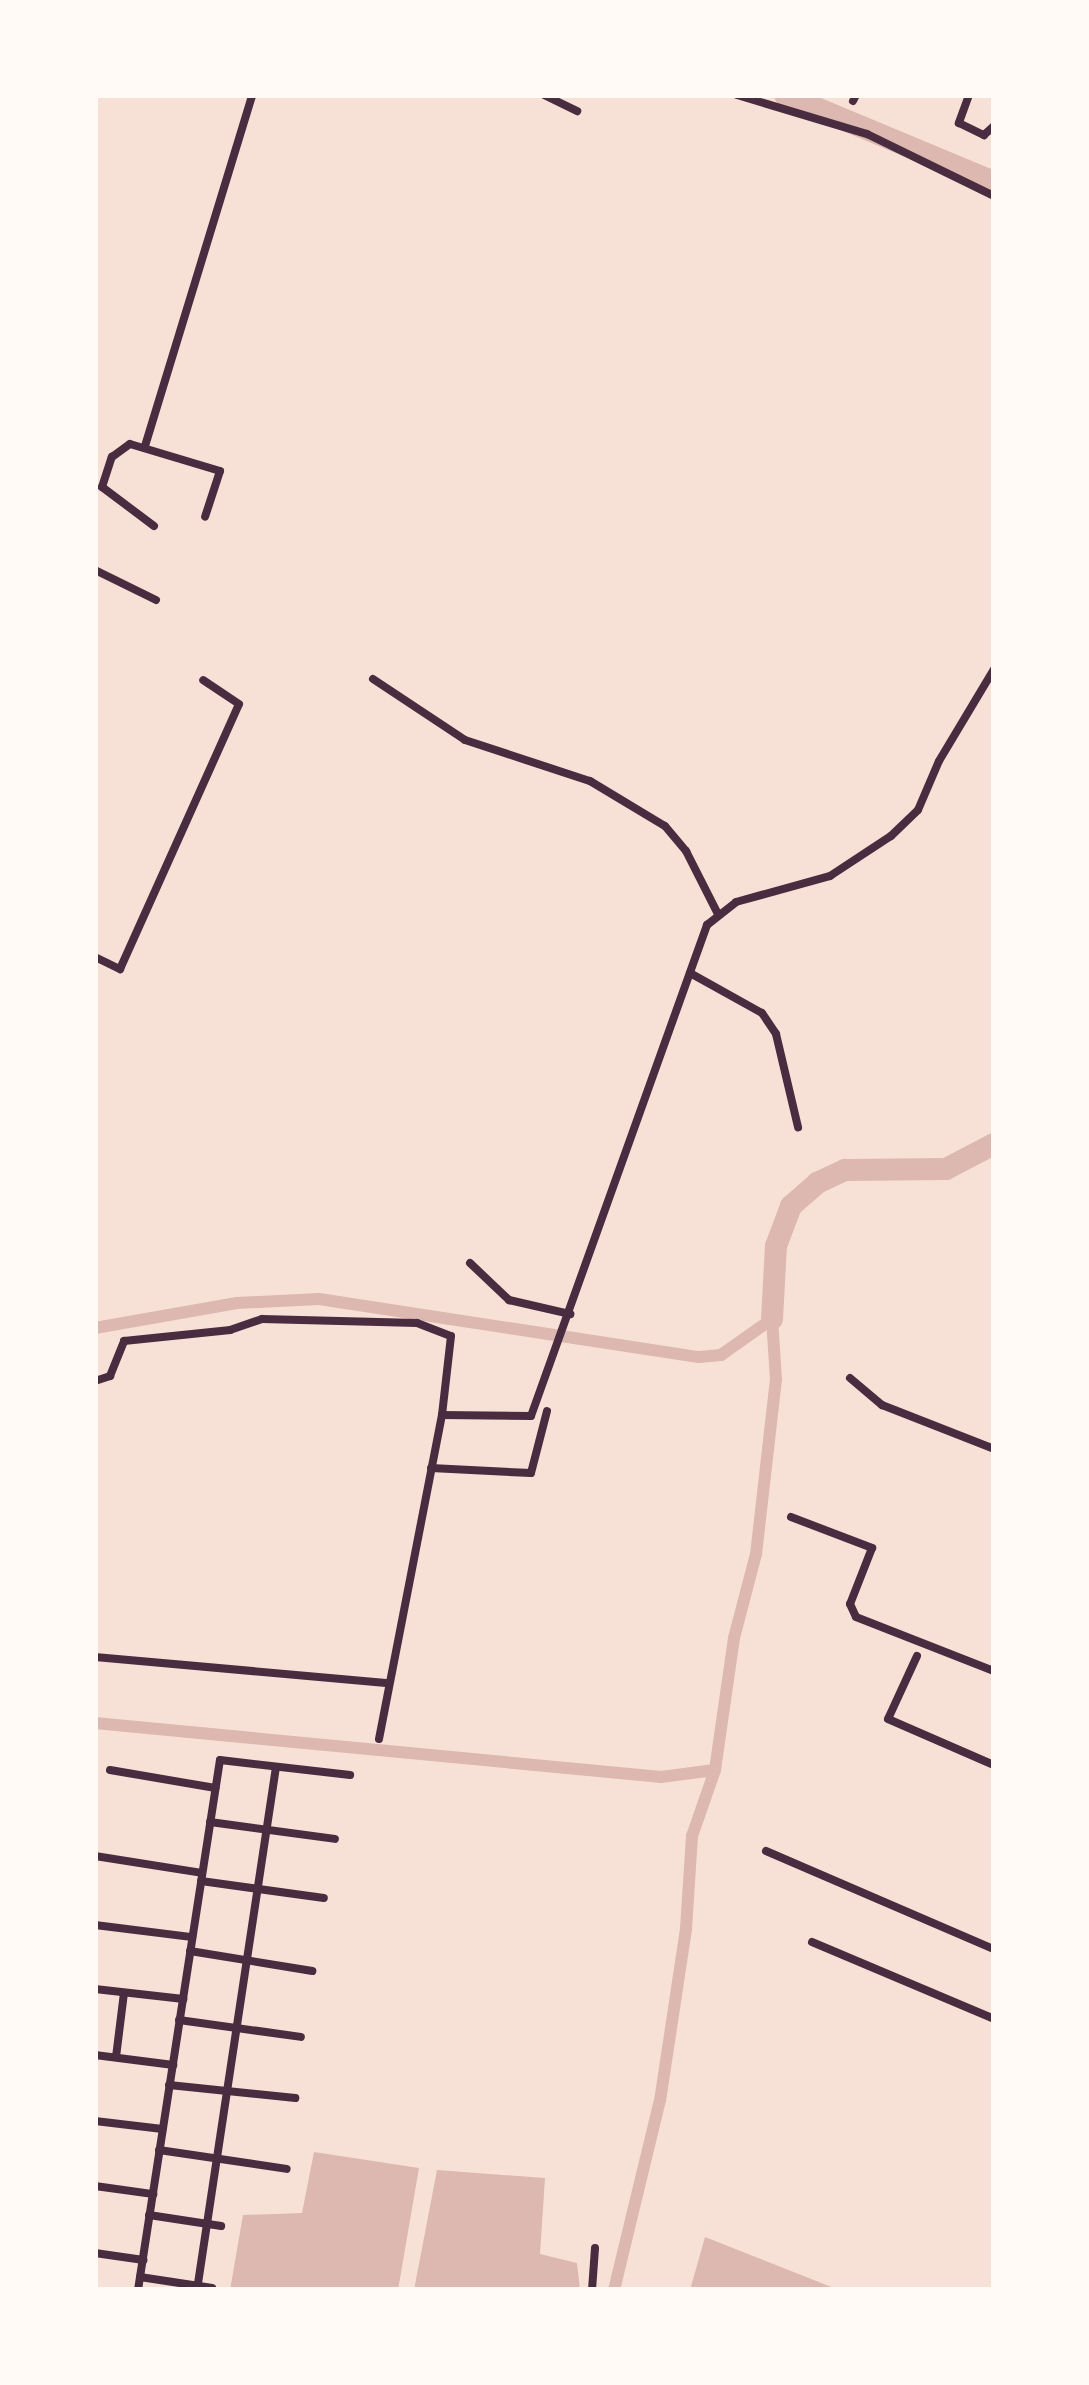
<!DOCTYPE html>
<html>
<head>
<meta charset="utf-8">
<style>
  body { margin:0 }
  #map { position:relative; width:1089px; height:2385px; overflow:hidden; background:#f7e1d7; font-family:Roboto,sans-serif }
  div>[style] { position:absolute }
  .water>* { inset:0; background:#dcb8b0 }
  .canal>* { height:12px; margin:-6px; padding:0 6px; transform-origin:6px; border-radius:6px; background:#dcb8b0 }
  .river>* { height:22px; margin:-11px; padding:0 11px; transform-origin:11px; border-radius:11px; background:#dcb8b0 }
  .minor>* { height:8px; margin:-4px; padding:0 4px; transform-origin:4px; border-radius:4px; background:#4a2c40 }
  span { translate:-50% -50%; white-space:nowrap; text-align:center; line-height:1.15; -webkit-text-stroke:8px #fffaf5; paint-order:stroke }
  .frame { position:absolute; inset:0; border:98px solid #fffaf5; pointer-events:none }
</style>
</head>
<body>
<div id="map">
  <div class="water">
    <div style="clip-path:polygon(314px 2152px,419px 2168px,398px 2290px,230px 2290px,243px 2215px,302px 2213px)"></div>
    <div style="clip-path:polygon(437px 2170px,545px 2178px,540px 2254px,577px 2263px,580px 2290px,414px 2290px)"></div>
    <div style="clip-path:polygon(705px 2237px,839px 2290px,690px 2290px)"></div>
  </div>
  <div class="canal">
    <div style="left:95px;top:1328px;width:144px;rotate:-10deg"></div>
    <div style="left:237px;top:1303px;width:82px;rotate:-2.8deg"></div>
    <div style="left:319px;top:1299px;width:384px;rotate:8.7deg"></div>
    <div style="left:699px;top:1357px;width:22px;rotate:-5deg"></div>
    <div style="left:721px;top:1355px;width:62px;rotate:-35.2deg"></div>
    <div style="left:772px;top:1319px;width:60px;rotate:86.2deg"></div>
    <div style="left:776px;top:1379px;width:176px;rotate:96.5deg"></div>
    <div style="left:756px;top:1554px;width:87px;rotate:104.7deg"></div>
    <div style="left:734px;top:1638px;width:133px;rotate:98.2deg"></div>
    <div style="left:715px;top:1770px;width:70px;rotate:109.2deg"></div>
    <div style="left:692px;top:1836px;width:93px;rotate:93.7deg"></div>
    <div style="left:686px;top:1929px;width:173px;rotate:98.6deg"></div>
    <div style="left:660px;top:2100px;width:195px;rotate:103.6deg"></div>
    <div style="left:95px;top:1723px;width:569px;rotate:5.45deg"></div>
    <div style="left:661px;top:1777px;width:54px;rotate:-7.4deg"></div>
  </div>
  <div class="river">
    <div style="left:785px;top:95px;width:226px;rotate:22.6deg"></div>
    <div style="left:772px;top:1319px;width:73px;rotate:-86.9deg"></div>
    <div style="left:776px;top:1246px;width:43px;rotate:-69.4deg"></div>
    <div style="left:791px;top:1206px;width:35px;rotate:-41deg"></div>
    <div style="left:817px;top:1183px;width:31px;rotate:-25deg"></div>
    <div style="left:845px;top:1170px;width:101px;rotate:-0.6deg"></div>
    <div style="left:946px;top:1169px;width:54px;rotate:-27.5deg"></div>
  </div>
  <div class="minor">
    <div style="left:544px;top:95px;width:37px;rotate:26deg"></div>
    <div style="left:737px;top:95px;width:136px;rotate:16.7deg"></div>
    <div style="left:867px;top:134px;width:141px;rotate:26deg"></div>
    <div style="left:969px;top:95px;width:30px;rotate:110deg"></div>
    <div style="left:959px;top:123px;width:28px;rotate:26deg"></div>
    <div style="left:984px;top:135px;width:13px;rotate:-42deg"></div>
    <div style="left:853px;top:101px;width:7px;rotate:-63deg"></div>
    <div style="left:145px;top:446px;width:367px;rotate:-73deg"></div>
    <div style="left:154px;top:526px;width:65px;rotate:-143.1deg"></div>
    <div style="left:102px;top:487px;width:32px;rotate:-72deg"></div>
    <div style="left:112px;top:457px;width:22px;rotate:-36deg"></div>
    <div style="left:130px;top:444px;width:94px;rotate:16.7deg"></div>
    <div style="left:220px;top:471px;width:48px;rotate:108.1deg"></div>
    <div style="left:95px;top:570px;width:68px;rotate:26.2deg"></div>
    <div style="left:373px;top:679px;width:110px;rotate:33.5deg"></div>
    <div style="left:465px;top:740px;width:132px;rotate:18.2deg"></div>
    <div style="left:590px;top:781px;width:87px;rotate:31deg"></div>
    <div style="left:665px;top:826px;width:33px;rotate:50deg"></div>
    <div style="left:686px;top:851px;width:71px;rotate:63.1deg"></div>
    <div style="left:95px;top:957px;width:28px;rotate:26deg"></div>
    <div style="left:120px;top:969px;width:290px;rotate:-65.8deg"></div>
    <div style="left:239px;top:704px;width:43px;rotate:-146.3deg"></div>
    <div style="left:690px;top:973px;width:82px;rotate:29.1deg"></div>
    <div style="left:762px;top:1013px;width:25px;rotate:56deg"></div>
    <div style="left:776px;top:1034px;width:96px;rotate:76.7deg"></div>
    <div style="left:470px;top:1263px;width:54px;rotate:43.5deg"></div>
    <div style="left:509px;top:1300px;width:63px;rotate:12.9deg"></div>
    <div style="left:850px;top:1378px;width:42px;rotate:40.2deg"></div>
    <div style="left:882px;top:1405px;width:120px;rotate:21.4deg"></div>
    <div style="left:95px;top:1381px;width:16px;rotate:-18deg"></div>
    <div style="left:110px;top:1376px;width:38px;rotate:-68deg"></div>
    <div style="left:124px;top:1341px;width:107px;rotate:-5.9deg"></div>
    <div style="left:230px;top:1330px;width:34px;rotate:-19deg"></div>
    <div style="left:262px;top:1319px;width:155px;rotate:1.5deg"></div>
    <div style="left:417px;top:1323px;width:36px;rotate:21deg"></div>
    <div style="left:451px;top:1336px;width:80px;rotate:96.5deg"></div>
    <div style="left:442px;top:1415px;width:89px;rotate:0.6deg"></div>
    <div style="left:531px;top:1416px;width:522px;rotate:-70.28deg"></div>
    <div style="left:707px;top:925px;width:37px;rotate:-38deg"></div>
    <div style="left:736px;top:902px;width:98px;rotate:-15.5deg"></div>
    <div style="left:830px;top:876px;width:73px;rotate:-33.3deg"></div>
    <div style="left:891px;top:836px;width:37px;rotate:-44deg"></div>
    <div style="left:918px;top:810px;width:53px;rotate:-66.8deg"></div>
    <div style="left:939px;top:761px;width:107px;rotate:-59.1deg"></div>
    <div style="left:431px;top:1468px;width:100px;rotate:2.9deg"></div>
    <div style="left:531px;top:1473px;width:64px;rotate:-75.5deg"></div>
    <div style="left:791px;top:1517px;width:87px;rotate:20.9deg"></div>
    <div style="left:872px;top:1548px;width:60px;rotate:111.4deg"></div>
    <div style="left:850px;top:1604px;width:14px;rotate:65deg"></div>
    <div style="left:856px;top:1617px;width:148px;rotate:21.4deg"></div>
    <div style="left:917px;top:1656px;width:69px;rotate:114.7deg"></div>
    <div style="left:888px;top:1719px;width:116px;rotate:23.5deg"></div>
    <div style="left:95px;top:1657px;width:295px;rotate:5.1deg"></div>
    <div style="left:379px;top:1739px;width:330px;rotate:-79deg"></div>
    <div style="left:110px;top:1770px;width:107px;rotate:9.7deg"></div>
    <div style="left:210px;top:1822px;width:126px;rotate:7.7deg"></div>
    <div style="left:766px;top:1851px;width:248px;rotate:23.3deg"></div>
    <div style="left:95px;top:1856px;width:108px;rotate:9deg"></div>
    <div style="left:201px;top:1881px;width:124px;rotate:7.9deg"></div>
    <div style="left:95px;top:1925px;width:98px;rotate:7.1deg"></div>
    <div style="left:812px;top:1942px;width:198px;rotate:22.9deg"></div>
    <div style="left:190px;top:1951px;width:124px;rotate:9.3deg"></div>
    <div style="left:95px;top:1989px;width:89px;rotate:6.5deg"></div>
    <div style="left:179px;top:2020px;width:123px;rotate:7.9deg"></div>
    <div style="left:95px;top:2055px;width:79px;rotate:7.3deg"></div>
    <div style="left:116px;top:2057px;width:64px;rotate:-82.9deg"></div>
    <div style="left:169px;top:2085px;width:127px;rotate:5.9deg"></div>
    <div style="left:95px;top:2121px;width:68px;rotate:6.7deg"></div>
    <div style="left:159px;top:2150px;width:129px;rotate:8.4deg"></div>
    <div style="left:95px;top:2186px;width:59px;rotate:7.9deg"></div>
    <div style="left:149px;top:2215px;width:73px;rotate:8.7deg"></div>
    <div style="left:95px;top:2253px;width:49px;rotate:8.3deg"></div>
    <div style="left:140px;top:2277px;width:73px;rotate:8.7deg"></div>
    <div style="left:138px;top:2290px;width:536px;rotate:-81.21deg"></div>
    <div style="left:220px;top:1760px;width:131px;rotate:6.6deg"></div>
    <div style="left:197px;top:2290px;width:529px;rotate:-81.41deg"></div>
    <div style="left:592px;top:2290px;width:42px;rotate:-85.9deg"></div>
  </div>
  <div class="frame"></div>
</div>
</body>
</html>
